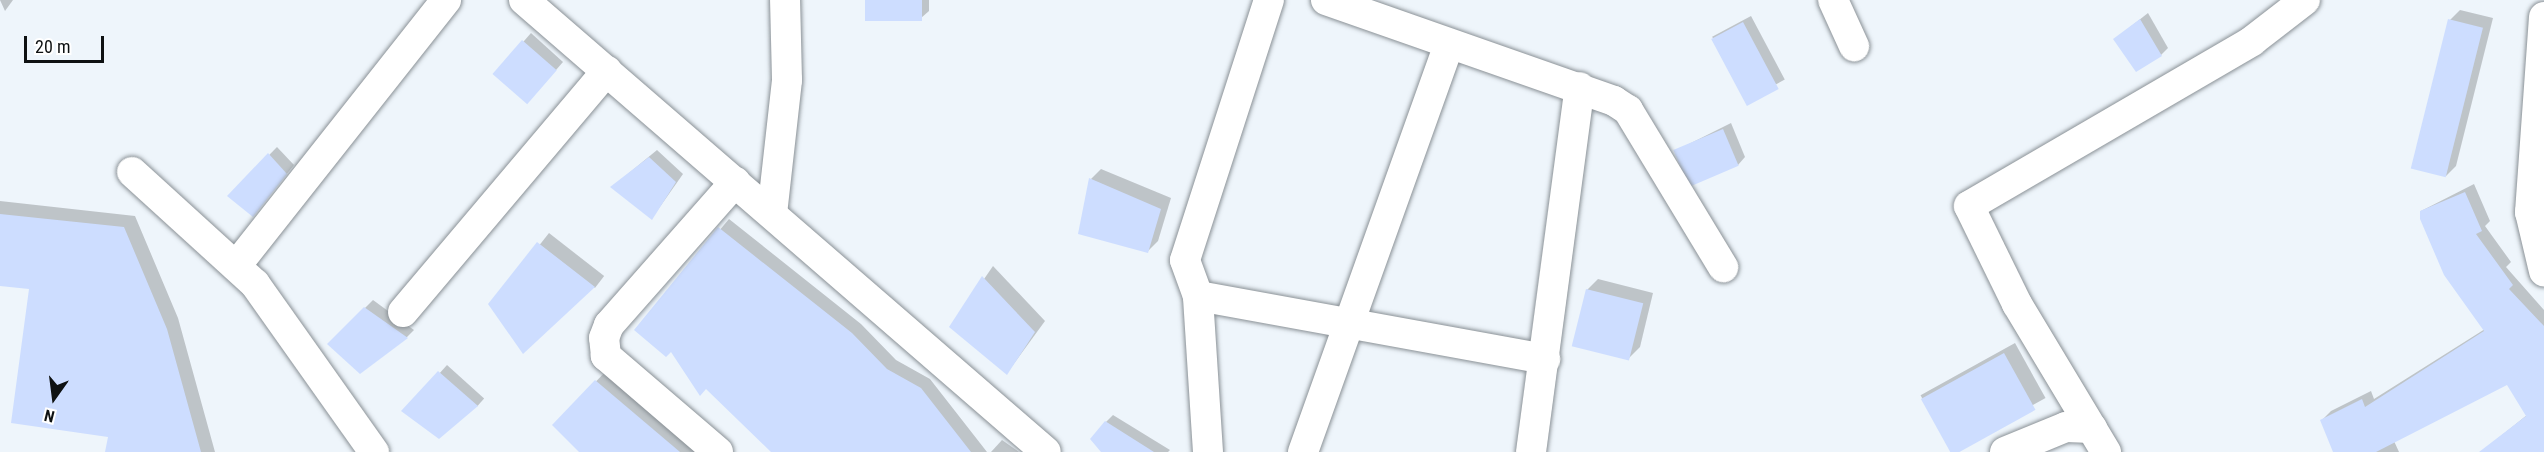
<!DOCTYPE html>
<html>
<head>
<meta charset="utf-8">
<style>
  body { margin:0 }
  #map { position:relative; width:2544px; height:452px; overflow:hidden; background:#eef5fb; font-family:"Roboto Condensed",sans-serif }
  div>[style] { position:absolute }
  .shadow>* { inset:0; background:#0003; transform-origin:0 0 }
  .building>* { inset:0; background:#cdddff; transform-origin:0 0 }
  .roads { filter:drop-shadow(0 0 2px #8a9196) drop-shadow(0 0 2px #8a9196) }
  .minor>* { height:30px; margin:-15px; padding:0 15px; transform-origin:15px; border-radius:15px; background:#fff }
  span { translate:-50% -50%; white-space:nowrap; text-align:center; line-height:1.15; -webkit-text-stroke:5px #fff; paint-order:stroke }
  .north { position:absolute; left:24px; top:368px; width:60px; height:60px; -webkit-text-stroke:4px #fff; paint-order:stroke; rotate:194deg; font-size:16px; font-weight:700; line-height:24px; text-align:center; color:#0e1112 }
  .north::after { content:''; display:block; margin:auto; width:21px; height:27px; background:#0e1112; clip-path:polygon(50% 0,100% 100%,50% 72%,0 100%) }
  .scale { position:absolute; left:24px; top:36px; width:80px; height:27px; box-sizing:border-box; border:3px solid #0e1112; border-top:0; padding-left:8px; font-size:18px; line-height:21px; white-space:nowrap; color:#0e1112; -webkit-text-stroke:4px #fff; paint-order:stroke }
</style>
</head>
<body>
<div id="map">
  <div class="shadow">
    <div style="clip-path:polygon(0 0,13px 0,5px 11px)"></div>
    <div style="clip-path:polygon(867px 0,929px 0,929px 11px,921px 18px)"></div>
    <div style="clip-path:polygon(2460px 10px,2493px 18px,2456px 166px,2446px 176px,2450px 20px)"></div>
    <div style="clip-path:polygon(2148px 13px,2168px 48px,2161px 55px,2115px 39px)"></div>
    <div style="left:1751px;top:16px;width:72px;height:44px;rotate:62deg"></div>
    <div style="clip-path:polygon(531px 33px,563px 62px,535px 94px,495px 74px)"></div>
    <div style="clip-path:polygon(1731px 123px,1745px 157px,1738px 165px,1675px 151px)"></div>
    <div style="clip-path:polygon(277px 147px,294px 165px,260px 207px,229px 196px)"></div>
    <div style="clip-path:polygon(657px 150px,683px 174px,652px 218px,612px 187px)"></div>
    <div style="clip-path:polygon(1101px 169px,1171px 198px,1158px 241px,1147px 252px,1091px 179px)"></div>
    <div style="clip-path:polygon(2474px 184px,2490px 221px,2485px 226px,2511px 262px,2506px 267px,2544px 310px,2544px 451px,2481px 452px,2527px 415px,2507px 383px,2394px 441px,2399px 452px,2334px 452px,2322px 420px,2331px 411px,2371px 391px,2374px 399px,2485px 329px,2421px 211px)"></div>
    <div style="clip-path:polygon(0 201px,135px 216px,178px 318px,215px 452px,125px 452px,110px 435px,31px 288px,0 284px)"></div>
    <div style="clip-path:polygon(729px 219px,861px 324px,896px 360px,930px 379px,987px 452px,773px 452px,671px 350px,636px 330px)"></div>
    <div style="left:549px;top:233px;width:70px;height:15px;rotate:38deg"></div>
    <div style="clip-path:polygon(993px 266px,1045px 321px,1007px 373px,951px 327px)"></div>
    <div style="clip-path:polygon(1598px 279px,1653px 293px,1640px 347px,1629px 358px,1587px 290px)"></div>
    <div style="clip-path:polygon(373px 300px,414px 330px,407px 337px,330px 343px)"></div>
    <div style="left:2015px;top:343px;width:63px;height:108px;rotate:61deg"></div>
    <div style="left:447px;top:365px;width:50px;height:11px;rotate:42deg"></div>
    <div style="clip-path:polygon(609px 368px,708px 452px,586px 452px,554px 425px)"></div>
    <div style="clip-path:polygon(1113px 415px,1170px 450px,1168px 452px,1103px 452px,1106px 422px)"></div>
    <div style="clip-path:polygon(1002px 440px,1019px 452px,991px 452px)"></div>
  </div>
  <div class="building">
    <div style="left:865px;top:0;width:57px;height:21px"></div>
    <div style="clip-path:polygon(2140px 19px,2162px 56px,2136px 72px,2113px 39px)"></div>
    <div style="left:2448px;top:19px;width:36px;height:154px;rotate:14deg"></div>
    <div style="left:1743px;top:22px;width:76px;height:36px;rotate:62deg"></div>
    <div style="left:522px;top:40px;width:46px;height:45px;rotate:41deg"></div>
    <div style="left:1723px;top:129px;width:40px;height:54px;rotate:67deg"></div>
    <div style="clip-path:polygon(268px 153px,287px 174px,253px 217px,227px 196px)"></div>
    <div style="clip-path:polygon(649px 157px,676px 182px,652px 220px,610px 187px)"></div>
    <div style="clip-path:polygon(1089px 178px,1161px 209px,1148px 253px,1078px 234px)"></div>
    <div style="clip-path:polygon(2465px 192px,2482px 231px,2476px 234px,2513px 285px,2509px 289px,2544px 326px,2544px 452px,2479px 452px,2526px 416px,2507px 385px,2376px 452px,2333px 452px,2320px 420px,2362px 399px,2365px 407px,2484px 331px,2444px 275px,2420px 219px,2420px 211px)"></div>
    <div style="clip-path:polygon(0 214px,124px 227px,167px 329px,201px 452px,105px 452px,108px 437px,11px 423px,29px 289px,0 286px)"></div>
    <div style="clip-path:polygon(718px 227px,852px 333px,887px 369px,921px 388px,971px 452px,771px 452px,706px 389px,700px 396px,671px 352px,666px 357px,634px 330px)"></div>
    <div style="clip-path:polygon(537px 242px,595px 287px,523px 354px,488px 304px)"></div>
    <div style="clip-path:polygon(982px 276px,1035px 332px,1007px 375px,949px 327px)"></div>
    <div style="left:1586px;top:289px;width:59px;height:59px;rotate:14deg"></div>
    <div style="clip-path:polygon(364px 307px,408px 338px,360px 374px,327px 344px)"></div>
    <div style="left:2004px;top:353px;width:65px;height:95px;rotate:61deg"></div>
    <div style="clip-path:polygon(438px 371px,478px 406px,439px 439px,401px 411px)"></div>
    <div style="clip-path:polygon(595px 380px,680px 452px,579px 452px,552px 425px)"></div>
    <div style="clip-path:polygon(1105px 421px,1154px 452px,1101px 452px,1090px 439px)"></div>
  </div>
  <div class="roads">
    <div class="minor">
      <div style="left:524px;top:0;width:690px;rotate:40.89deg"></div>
      <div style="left:1326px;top:0;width:305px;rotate:19.3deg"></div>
      <div style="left:1614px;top:101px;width:17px;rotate:33deg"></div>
      <div style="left:1628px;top:110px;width:184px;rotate:58.8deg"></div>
      <div style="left:1833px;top:0;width:51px;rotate:65.5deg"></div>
      <div style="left:2544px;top:17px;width:196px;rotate:94.1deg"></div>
      <div style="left:2530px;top:212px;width:61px;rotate:76.7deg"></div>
      <div style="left:132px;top:172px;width:166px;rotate:42.3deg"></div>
      <div style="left:255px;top:284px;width:206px;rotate:54.7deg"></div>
      <div style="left:772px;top:214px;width:135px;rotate:-83.6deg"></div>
      <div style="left:787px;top:80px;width:80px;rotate:-91.4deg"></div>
      <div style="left:236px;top:266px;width:339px;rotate:-51.7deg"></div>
      <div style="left:1198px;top:296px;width:353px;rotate:10.3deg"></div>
      <div style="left:403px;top:312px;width:316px;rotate:-49.8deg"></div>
      <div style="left:718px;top:452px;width:148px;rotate:-139.4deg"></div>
      <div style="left:606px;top:356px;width:18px;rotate:-96deg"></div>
      <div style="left:604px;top:338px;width:14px;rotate:-69deg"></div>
      <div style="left:609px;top:325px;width:191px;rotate:-48.6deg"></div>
      <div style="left:1208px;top:452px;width:156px;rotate:-93.7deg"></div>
      <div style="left:1198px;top:296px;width:38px;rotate:-110deg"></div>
      <div style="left:1185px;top:260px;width:273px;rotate:-72.1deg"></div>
      <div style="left:1303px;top:452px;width:432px;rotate:-70.3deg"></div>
      <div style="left:1531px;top:452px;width:368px;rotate:-82.4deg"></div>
      <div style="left:2005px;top:452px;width:66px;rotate:-22.3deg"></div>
      <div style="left:2066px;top:427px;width:26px;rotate:2deg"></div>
      <div style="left:2106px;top:452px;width:173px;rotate:-121deg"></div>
      <div style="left:2017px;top:304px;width:109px;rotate:-116.1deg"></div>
      <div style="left:1969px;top:206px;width:328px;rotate:-30.2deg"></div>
      <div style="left:2252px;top:41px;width:67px;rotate:-37.7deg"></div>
    </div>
  </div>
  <div class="north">N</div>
  <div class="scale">20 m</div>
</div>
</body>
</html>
